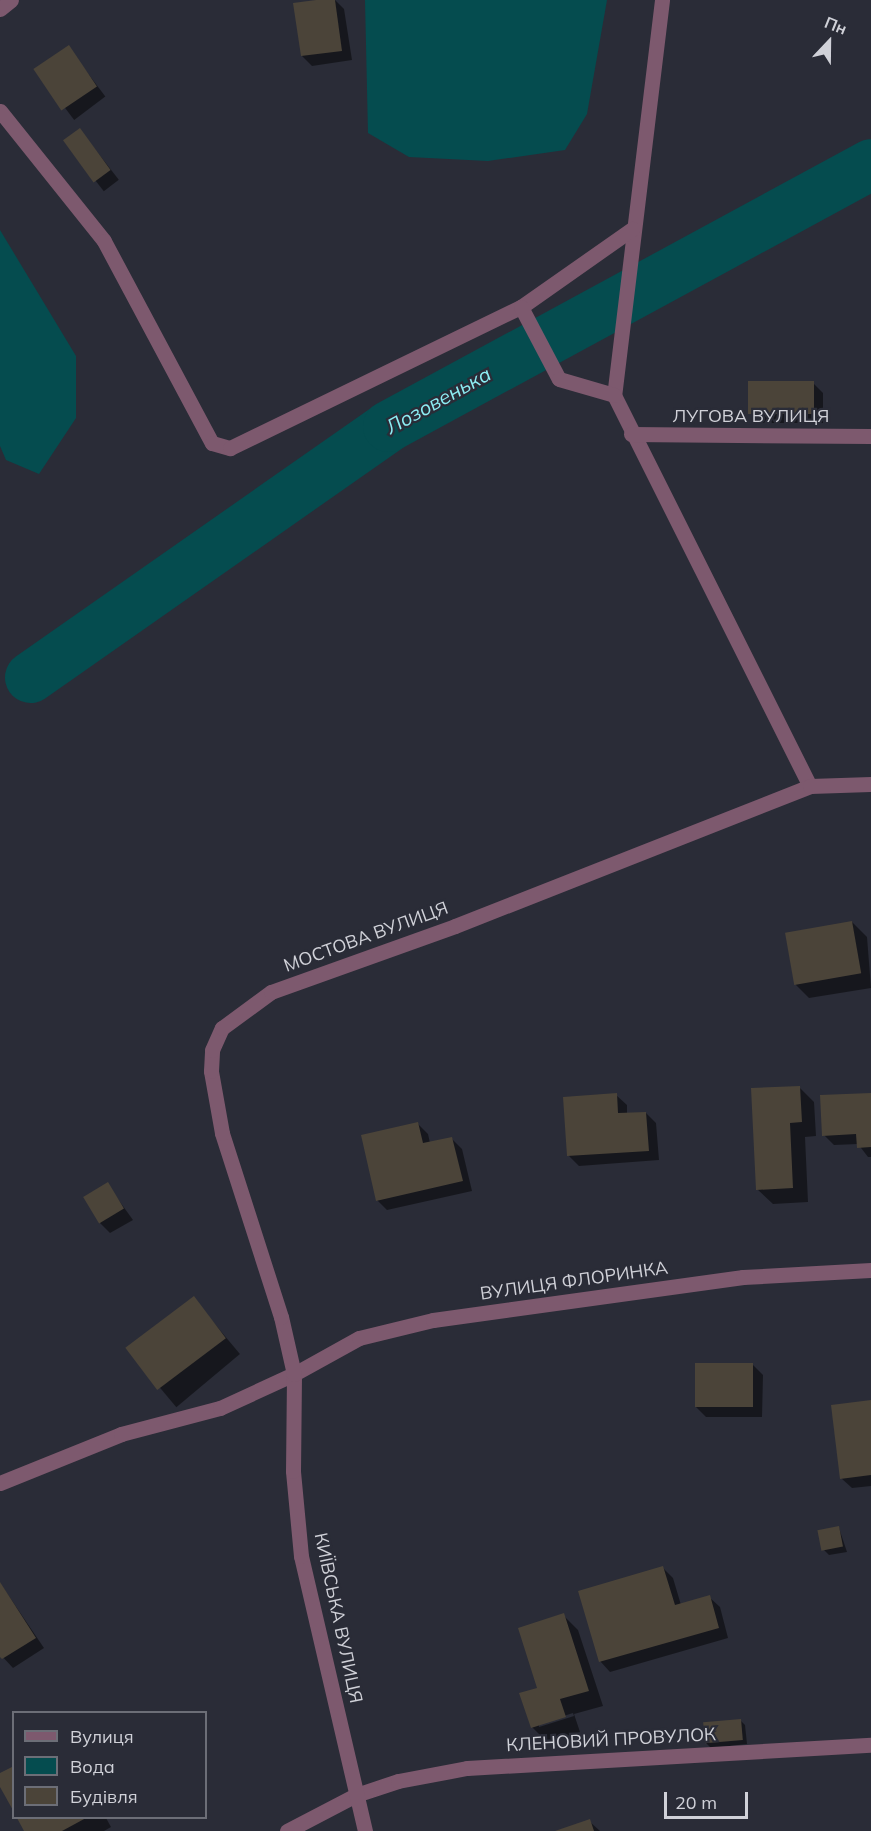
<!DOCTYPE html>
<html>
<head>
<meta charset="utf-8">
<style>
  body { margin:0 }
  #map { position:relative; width:871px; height:1831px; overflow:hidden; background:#2a2c37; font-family:Mulish,sans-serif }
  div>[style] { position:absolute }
  .water>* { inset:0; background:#054c4f }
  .shadow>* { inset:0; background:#0007; transform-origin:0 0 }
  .river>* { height:51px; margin:-25.5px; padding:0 25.5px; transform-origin:25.5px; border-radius:25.5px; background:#054c4f }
  .building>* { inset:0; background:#4b4439; transform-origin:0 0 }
  .minor>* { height:15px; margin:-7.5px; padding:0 7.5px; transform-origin:7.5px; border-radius:7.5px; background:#7d596e }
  span { translate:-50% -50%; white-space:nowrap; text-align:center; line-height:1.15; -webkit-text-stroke:4.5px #2a2c37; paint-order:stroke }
  .street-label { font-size:18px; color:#d0d1d8 }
  .water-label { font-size:20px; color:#8deef4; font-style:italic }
  .legend { position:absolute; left:12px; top:1711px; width:195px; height:108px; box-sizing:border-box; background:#2a2c37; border:2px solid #6c6e77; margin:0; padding:8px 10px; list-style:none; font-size:18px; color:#d0d1d8 }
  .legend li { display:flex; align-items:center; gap:12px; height:30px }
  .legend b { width:30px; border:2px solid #6c6e77 }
  .north { position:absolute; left:799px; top:12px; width:60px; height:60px; -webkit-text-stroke:4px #2a2c37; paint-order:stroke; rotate:22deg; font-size:16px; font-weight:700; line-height:24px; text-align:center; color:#d0d1d8 }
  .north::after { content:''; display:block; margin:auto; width:21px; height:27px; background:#d0d1d8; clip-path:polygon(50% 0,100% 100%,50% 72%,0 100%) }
  .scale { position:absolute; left:664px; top:1792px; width:84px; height:27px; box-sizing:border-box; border:3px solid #d0d1d8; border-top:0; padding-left:8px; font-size:18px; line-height:21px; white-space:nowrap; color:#d0d1d8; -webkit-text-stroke:4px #2a2c37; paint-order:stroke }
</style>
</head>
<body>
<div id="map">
  <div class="water">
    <div style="clip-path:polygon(365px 0,607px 0,587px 114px,565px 150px,488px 161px,409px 157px,368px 133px)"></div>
    <div style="clip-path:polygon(0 230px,76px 356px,76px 418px,39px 474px,6px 460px,0 446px)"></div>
  </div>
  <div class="shadow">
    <div style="clip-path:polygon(327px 0,335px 0,344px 9px,352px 60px,312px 66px,302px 56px)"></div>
    <div style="left:68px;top:47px;width:62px;height:39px;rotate:53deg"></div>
    <div style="left:80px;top:130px;width:63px;height:19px;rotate:52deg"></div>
    <div style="clip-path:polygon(813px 383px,823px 393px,823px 423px,760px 423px,750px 413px)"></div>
    <div style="clip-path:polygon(852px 922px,867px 937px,871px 988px,809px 998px,794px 983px)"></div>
    <div style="clip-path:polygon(799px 1087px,814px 1102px,816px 1136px,805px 1137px,808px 1202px,773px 1204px,757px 1189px)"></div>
    <div style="clip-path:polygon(616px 1095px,627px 1105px,627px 1114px,646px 1113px,656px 1123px,659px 1160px,579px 1166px,569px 1156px)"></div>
    <div style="clip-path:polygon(871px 1095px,871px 1157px,868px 1157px,858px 1144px,834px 1145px,824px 1135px)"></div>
    <div style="clip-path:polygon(418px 1124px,428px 1134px,430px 1143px,452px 1139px,462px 1149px,472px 1191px,387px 1210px,377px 1200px)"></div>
    <div style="clip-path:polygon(107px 1184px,133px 1220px,110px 1233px,100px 1223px)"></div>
    <div style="left:193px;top:1298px;width:73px;height:83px;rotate:50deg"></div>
    <div style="clip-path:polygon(753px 1365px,763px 1375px,762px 1417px,706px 1417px,696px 1407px)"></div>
    <div style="clip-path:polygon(871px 1401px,871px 1486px,852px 1488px,841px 1478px)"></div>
    <div style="clip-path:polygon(839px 1528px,847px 1552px,829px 1555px,824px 1550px)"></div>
    <div style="clip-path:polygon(663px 1568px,673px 1578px,681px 1605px,709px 1597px,720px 1607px,728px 1638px,610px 1672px,600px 1661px)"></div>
    <div style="clip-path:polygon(0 1583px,44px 1648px,13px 1668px,0 1654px)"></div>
    <div style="clip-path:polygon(evenodd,563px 1615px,578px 1630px,603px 1706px,574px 1714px,580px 1732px,547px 1742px,532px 1727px,539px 1689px,563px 1615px,573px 1713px,574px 1716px,539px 1727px,539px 1724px,573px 1713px)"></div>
    <div style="clip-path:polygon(740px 1720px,745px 1725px,747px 1744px,711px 1748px,706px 1743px)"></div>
    <div style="clip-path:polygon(18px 1818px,106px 1818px,111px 1827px,104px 1831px,26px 1831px)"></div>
    <div style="clip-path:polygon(589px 1821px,600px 1831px,558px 1831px)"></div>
  </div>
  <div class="river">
    <div style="left:30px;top:677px;width:437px;rotate:-35deg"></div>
    <div style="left:388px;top:426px;width:549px;rotate:-28.48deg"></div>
  </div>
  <div class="building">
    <div style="clip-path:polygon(316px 0,335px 0,342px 51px,301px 56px,293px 3px)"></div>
    <div style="left:69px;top:45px;width:50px;height:43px;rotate:56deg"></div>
    <div style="left:80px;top:128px;width:52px;height:21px;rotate:54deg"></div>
    <div style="left:814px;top:381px;width:33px;height:66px;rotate:90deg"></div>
    <div style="left:852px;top:921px;width:53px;height:68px;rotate:80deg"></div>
    <div style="clip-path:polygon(800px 1086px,802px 1122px,790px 1123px,793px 1188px,756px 1190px,751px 1088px)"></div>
    <div style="clip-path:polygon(617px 1093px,618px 1113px,646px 1112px,649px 1151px,567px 1156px,563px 1097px)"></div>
    <div style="clip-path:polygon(871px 1093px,871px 1147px,857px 1148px,856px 1134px,822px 1136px,820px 1095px)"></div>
    <div style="clip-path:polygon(418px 1122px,423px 1143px,452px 1137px,463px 1181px,376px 1201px,361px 1135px)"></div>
    <div style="left:108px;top:1182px;width:31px;height:29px;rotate:59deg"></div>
    <div style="left:194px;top:1296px;width:53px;height:86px;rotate:53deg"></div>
    <div style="left:695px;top:1363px;width:58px;height:44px"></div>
    <div style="clip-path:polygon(871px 1400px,871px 1475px,840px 1479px,831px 1405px)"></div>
    <div style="left:839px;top:1526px;width:21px;height:22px;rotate:79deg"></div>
    <div style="clip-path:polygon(663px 1566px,675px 1605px,710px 1595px,719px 1628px,599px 1662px,578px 1591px)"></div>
    <div style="clip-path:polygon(0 1582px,36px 1638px,2px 1659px,0 1657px)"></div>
    <div style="clip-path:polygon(564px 1613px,589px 1691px,560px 1699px,566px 1717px,531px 1728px,519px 1693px,537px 1688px,518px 1628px)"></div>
    <div style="left:741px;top:1719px;width:21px;height:38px;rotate:85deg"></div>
    <div style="clip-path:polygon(14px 1766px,14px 1812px,0 1787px,0 1773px)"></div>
    <div style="clip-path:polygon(17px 1818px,86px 1818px,62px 1831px,24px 1831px)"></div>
    <div style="clip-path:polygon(590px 1819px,594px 1831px,555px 1831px)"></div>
  </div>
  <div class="minor">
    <div style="left:662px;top:0;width:398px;rotate:96.9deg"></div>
    <div style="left:614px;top:395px;width:437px;rotate:63.4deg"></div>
    <div style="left:0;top:9px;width:14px;rotate:-39deg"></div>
    <div style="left:0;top:111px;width:166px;rotate:51.3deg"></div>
    <div style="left:104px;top:241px;width:229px;rotate:61.9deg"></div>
    <div style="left:212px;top:443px;width:19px;rotate:16deg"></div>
    <div style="left:230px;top:448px;width:323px;rotate:-25.9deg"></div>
    <div style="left:521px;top:307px;width:136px;rotate:-35.1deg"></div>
    <div style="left:521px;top:307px;width:81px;rotate:62.2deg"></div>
    <div style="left:559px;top:379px;width:57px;rotate:16.2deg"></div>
    <div style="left:631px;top:434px;width:240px;rotate:0.5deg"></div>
    <div style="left:0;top:1483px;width:131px;rotate:-22deg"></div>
    <div style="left:121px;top:1434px;width:102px;rotate:-14.7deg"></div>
    <div style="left:220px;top:1408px;width:81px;rotate:-24.7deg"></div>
    <div style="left:294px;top:1374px;width:74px;rotate:-29deg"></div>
    <div style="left:359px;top:1338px;width:76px;rotate:-13.7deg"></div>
    <div style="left:433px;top:1320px;width:313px;rotate:-7.9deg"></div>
    <div style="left:743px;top:1277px;width:128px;rotate:-3.1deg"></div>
    <div style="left:287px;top:1831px;width:78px;rotate:-27.6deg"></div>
    <div style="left:356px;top:1795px;width:44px;rotate:-18.4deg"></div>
    <div style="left:398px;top:1781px;width:70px;rotate:-10.7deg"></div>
    <div style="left:467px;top:1768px;width:405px;rotate:-3.3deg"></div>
    <div style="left:365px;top:1831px;width:282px;rotate:-103.1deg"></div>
    <div style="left:301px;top:1556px;width:85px;rotate:-95.4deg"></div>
    <div style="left:293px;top:1471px;width:97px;rotate:-89.4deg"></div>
    <div style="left:294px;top:1374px;width:58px;rotate:-102.8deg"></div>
    <div style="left:281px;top:1317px;width:193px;rotate:-107.8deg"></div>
    <div style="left:222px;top:1133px;width:63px;rotate:-100.1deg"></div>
    <div style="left:211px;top:1071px;width:21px;rotate:-87deg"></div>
    <div style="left:212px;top:1050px;width:24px;rotate:-66deg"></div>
    <div style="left:222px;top:1028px;width:61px;rotate:-36.3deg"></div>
    <div style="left:271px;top:992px;width:195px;rotate:-19.7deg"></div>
    <div style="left:455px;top:926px;width:382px;rotate:-21.5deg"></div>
    <div style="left:810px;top:786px;width:61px;rotate:-1.9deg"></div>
  </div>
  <div class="street-label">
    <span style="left:751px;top:416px">ЛУГОВА ВУЛИЦЯ</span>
    <span style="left:366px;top:937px;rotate:-20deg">МОСТОВА ВУЛИЦЯ</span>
    <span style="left:574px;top:1281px;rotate:-8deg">ВУЛИЦЯ ФЛОРИНКА</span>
    <span style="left:338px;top:1618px;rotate:78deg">КИЇВСЬКА ВУЛИЦЯ</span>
    <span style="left:611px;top:1740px;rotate:-3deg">КЛЕНОВИЙ ПРОВУЛОК</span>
  </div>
  <div class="water-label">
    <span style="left:438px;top:400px;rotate:-29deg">Лозовенька</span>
  </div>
  <ul class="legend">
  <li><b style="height:8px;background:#7d596e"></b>Вулиця</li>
  <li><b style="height:16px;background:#054c4f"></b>Вода</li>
  <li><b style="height:16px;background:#4b4439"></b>Будівля</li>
  </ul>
  <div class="north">Пн</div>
  <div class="scale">20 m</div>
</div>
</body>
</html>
